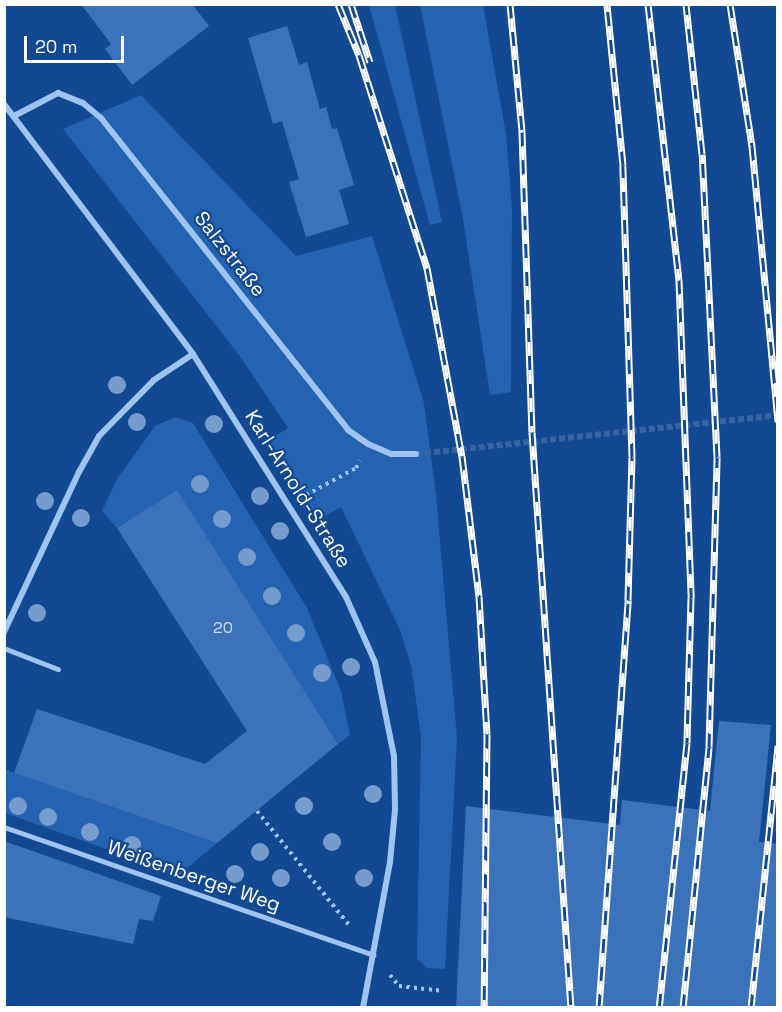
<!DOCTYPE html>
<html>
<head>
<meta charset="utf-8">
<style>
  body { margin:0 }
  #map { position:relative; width:782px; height:1012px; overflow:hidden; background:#124993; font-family:"Space Grotesk",sans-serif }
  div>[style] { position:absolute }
  .green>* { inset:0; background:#2463b2 }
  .building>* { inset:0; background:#3b73bb }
  .minor-tunnel>* { height:6px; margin-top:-3px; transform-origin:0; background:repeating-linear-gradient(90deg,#3664a3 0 6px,transparent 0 9px) }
  .path>* { height:4px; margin-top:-2px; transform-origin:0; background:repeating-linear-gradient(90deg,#a0c4f2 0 3px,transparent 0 7.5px) }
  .service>* { height:4.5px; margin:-2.25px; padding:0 2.25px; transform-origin:2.25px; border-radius:2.25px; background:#a0c4f2 }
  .pedestrian>* { height:5px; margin:-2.5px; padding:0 2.5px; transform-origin:2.5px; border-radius:2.5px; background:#a0c4f2 }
  .minor>* { height:6px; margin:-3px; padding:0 3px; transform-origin:3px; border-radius:3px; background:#a0c4f2 }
  .rail>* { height:7px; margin-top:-3.5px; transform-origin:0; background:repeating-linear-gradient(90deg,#124993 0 14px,#fff 0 28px); box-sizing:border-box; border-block:2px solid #fff }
  .trees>* { width:18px; height:18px; margin:-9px; border-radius:50%; background:#769ccd }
  span { translate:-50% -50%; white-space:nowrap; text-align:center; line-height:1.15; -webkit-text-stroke:4.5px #124993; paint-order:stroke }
  .number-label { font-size:16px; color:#cedcee }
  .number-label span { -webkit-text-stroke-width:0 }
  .street-label { font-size:20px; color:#fff }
  .frame { position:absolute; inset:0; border:6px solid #fff; pointer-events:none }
  .scale { position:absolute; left:24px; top:36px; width:100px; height:27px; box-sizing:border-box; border:3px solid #fff; border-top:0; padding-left:8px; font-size:18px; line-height:21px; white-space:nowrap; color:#fff; -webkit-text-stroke:4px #124993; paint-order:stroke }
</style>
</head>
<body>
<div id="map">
  <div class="green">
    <div style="clip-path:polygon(369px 5px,395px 5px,442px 222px,430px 225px)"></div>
    <div style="clip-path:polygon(420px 5px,483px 5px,506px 134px,512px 208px,511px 392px,490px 395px,463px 219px)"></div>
    <div style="clip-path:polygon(141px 95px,296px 256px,372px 236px,424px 403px,436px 495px,457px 738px,445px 969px,427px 968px,417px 958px,421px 736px,411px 665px,400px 630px,341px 507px,318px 520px,301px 506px,288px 483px,288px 470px,269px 440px,288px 428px,239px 355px,63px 129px)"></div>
    <div style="clip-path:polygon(176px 417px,193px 423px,307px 608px,341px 691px,350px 735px,338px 744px,177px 491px,117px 528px,102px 511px,117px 479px,155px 426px)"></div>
    <div style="clip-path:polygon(5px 769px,14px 773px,217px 843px,179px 875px,5px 813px)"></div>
  </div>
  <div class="building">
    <div style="clip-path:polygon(81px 4px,192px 4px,209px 26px,132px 85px,105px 49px,111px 44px)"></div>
    <div style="clip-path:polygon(287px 26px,299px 65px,307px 62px,320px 109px,326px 107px,332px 129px,337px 128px,354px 185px,339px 190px,349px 224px,306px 237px,289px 182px,299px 179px,282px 121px,273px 124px,248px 38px)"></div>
    <div style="clip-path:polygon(177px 490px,338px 744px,217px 843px,14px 773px,37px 709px,205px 764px,247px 731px,117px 528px)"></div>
    <div style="clip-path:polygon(719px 721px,771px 725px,759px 842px,777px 844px,777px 1008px,456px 1008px,466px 806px,620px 825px,622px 800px,710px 811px)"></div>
    <div style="clip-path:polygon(4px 841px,161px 896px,153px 921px,139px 919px,133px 944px,4px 917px)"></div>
  </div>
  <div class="minor-tunnel">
    <div style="left:416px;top:454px;width:364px;rotate:-6.1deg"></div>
  </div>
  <div class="path">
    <div style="left:306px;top:495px;width:57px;rotate:-28.4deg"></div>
    <div style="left:356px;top:468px;width:8px;rotate:-67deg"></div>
    <div style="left:257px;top:811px;width:146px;rotate:51.1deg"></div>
    <div style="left:390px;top:975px;width:14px;rotate:51deg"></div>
    <div style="left:399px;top:986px;width:45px;rotate:6.3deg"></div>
  </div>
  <div class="service">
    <div style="left:4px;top:648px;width:58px;rotate:21.3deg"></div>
  </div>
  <div class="pedestrian">
    <div style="left:4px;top:827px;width:391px;rotate:19.1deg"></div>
  </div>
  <div class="minor">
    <div style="left:4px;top:104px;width:313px;rotate:52.9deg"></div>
    <div style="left:193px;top:354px;width:287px;rotate:57.8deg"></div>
    <div style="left:346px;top:597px;width:71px;rotate:66deg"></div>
    <div style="left:375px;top:662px;width:96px;rotate:78.6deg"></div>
    <div style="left:394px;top:756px;width:54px;rotate:88.9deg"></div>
    <div style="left:395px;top:810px;width:52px;rotate:95.5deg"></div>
    <div style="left:390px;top:862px;width:148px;rotate:100.5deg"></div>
    <div style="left:14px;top:116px;width:50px;rotate:-27.6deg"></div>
    <div style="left:58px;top:93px;width:27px;rotate:22deg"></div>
    <div style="left:83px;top:103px;width:23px;rotate:40deg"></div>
    <div style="left:101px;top:118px;width:398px;rotate:51.6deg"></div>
    <div style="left:348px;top:430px;width:24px;rotate:35deg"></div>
    <div style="left:368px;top:444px;width:26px;rotate:23deg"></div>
    <div style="left:392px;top:454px;width:24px"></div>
    <div style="left:4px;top:632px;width:177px;rotate:-64.9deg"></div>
    <div style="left:79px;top:472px;width:41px;rotate:-60.9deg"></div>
    <div style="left:99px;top:436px;width:78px;rotate:-45.5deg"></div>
    <div style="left:154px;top:380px;width:47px;rotate:-33.7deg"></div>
  </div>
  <div class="rail">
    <div style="left:338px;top:4px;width:55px;rotate:67.6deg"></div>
    <div style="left:359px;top:55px;width:224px;rotate:72.3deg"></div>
    <div style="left:427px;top:268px;width:191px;rotate:79.5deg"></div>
    <div style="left:462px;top:456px;width:141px;rotate:83.1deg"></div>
    <div style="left:479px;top:596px;width:138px;rotate:86.7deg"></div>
    <div style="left:487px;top:734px;width:274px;rotate:90.6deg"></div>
    <div style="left:351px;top:4px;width:61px;rotate:71.9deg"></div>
    <div style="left:510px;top:4px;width:129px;rotate:84.6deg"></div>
    <div style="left:522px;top:132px;width:300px;rotate:88.1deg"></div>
    <div style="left:532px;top:432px;width:577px;rotate:86.13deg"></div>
    <div style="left:648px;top:4px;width:278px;rotate:83.6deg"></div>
    <div style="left:679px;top:280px;width:318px;rotate:87.8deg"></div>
    <div style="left:691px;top:598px;width:145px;rotate:91.6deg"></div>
    <div style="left:687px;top:743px;width:266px;rotate:96deg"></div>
    <div style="left:730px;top:4px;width:144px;rotate:81.2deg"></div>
    <div style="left:752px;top:146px;width:277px;rotate:84.6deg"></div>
    <div style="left:599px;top:1008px;width:409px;rotate:-85.9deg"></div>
    <div style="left:628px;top:600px;width:143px;rotate:-88.4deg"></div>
    <div style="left:632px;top:457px;width:292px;rotate:-91.8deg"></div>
    <div style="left:623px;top:165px;width:162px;rotate:-95.7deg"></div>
    <div style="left:683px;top:1008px;width:262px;rotate:-84.3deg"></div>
    <div style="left:709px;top:747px;width:290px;rotate:-88.4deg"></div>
    <div style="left:717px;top:457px;width:303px;rotate:-92.8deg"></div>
    <div style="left:702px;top:154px;width:151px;rotate:-96.1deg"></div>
    <div style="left:751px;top:1008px;width:264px;rotate:-84.1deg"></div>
  </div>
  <div class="trees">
    <div style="left:117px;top:385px"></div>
    <div style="left:137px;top:422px"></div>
    <div style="left:214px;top:424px"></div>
    <div style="left:200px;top:484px"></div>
    <div style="left:260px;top:496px"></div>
    <div style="left:45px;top:501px"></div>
    <div style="left:81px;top:518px"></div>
    <div style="left:222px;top:519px"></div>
    <div style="left:280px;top:531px"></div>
    <div style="left:247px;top:557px"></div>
    <div style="left:272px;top:596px"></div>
    <div style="left:37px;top:613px"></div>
    <div style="left:296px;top:633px"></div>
    <div style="left:351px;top:667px"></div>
    <div style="left:322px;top:673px"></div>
    <div style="left:373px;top:794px"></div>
    <div style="left:18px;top:806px"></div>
    <div style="left:304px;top:806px"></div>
    <div style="left:48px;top:817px"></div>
    <div style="left:90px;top:832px"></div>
    <div style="left:332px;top:842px"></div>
    <div style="left:132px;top:845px"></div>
    <div style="left:260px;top:852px"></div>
    <div style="left:235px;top:874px"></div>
    <div style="left:281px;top:878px"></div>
    <div style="left:364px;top:878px"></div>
  </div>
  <div class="number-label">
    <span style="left:223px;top:628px">20</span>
  </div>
  <div class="street-label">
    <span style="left:230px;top:254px;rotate:52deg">Salzstraße</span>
    <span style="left:298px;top:489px;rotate:58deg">Karl-Arnold-Straße</span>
    <span style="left:194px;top:876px;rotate:19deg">Weißenberger Weg</span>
  </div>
  <div class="frame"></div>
  <div class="scale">20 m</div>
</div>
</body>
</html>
